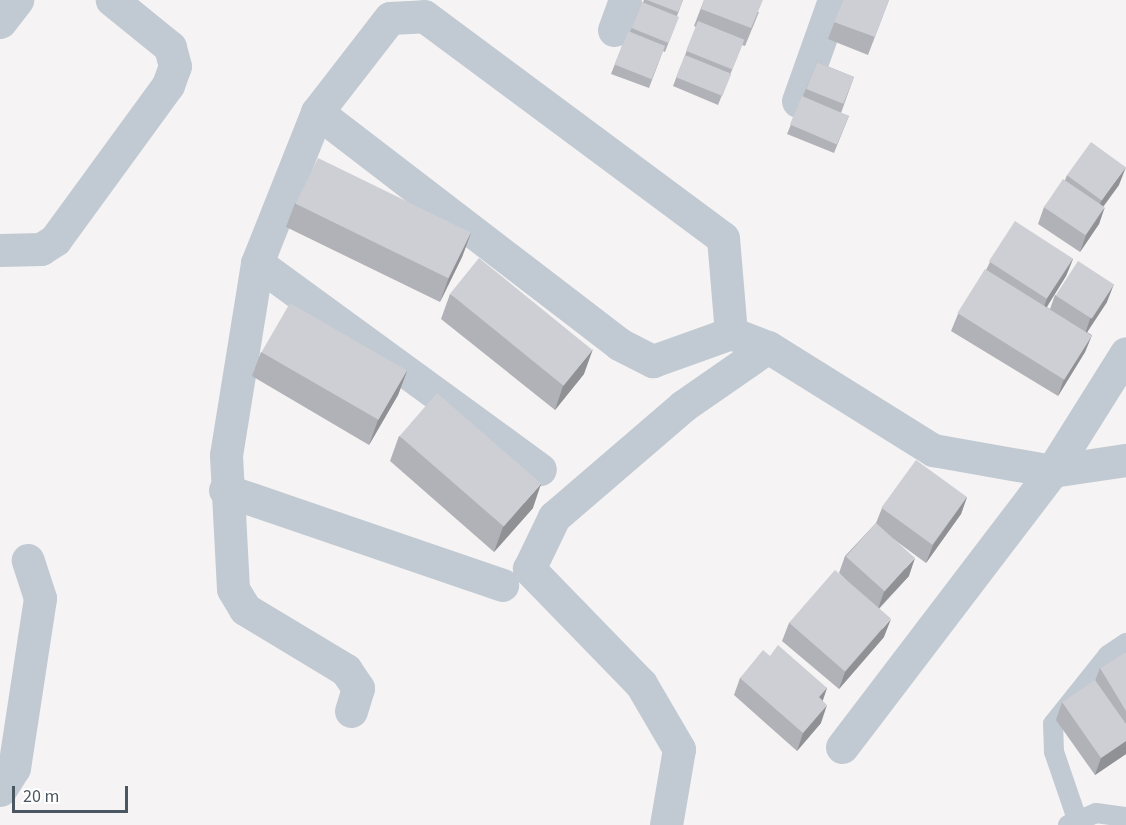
<!DOCTYPE html>
<html>
<head>
<meta charset="utf-8">
<style>
  body { margin:0 }
  #map { position:relative; width:1126px; height:825px; overflow:hidden; background:#f5f3f3; font-family:"Source Sans 3",sans-serif }
  div>[style] { position:absolute }
  .lane>* { height:20px; margin:-10px; padding:0 10px; transform-origin:10px; border-radius:10px; background:#c1cad2 }
  .street>* { height:33px; margin:-16.5px; padding:0 16.5px; transform-origin:16.5px; border-radius:16.5px; background:#c1cad2 }
  .wall>* { inset:0; background:#b0b2b7 }
  .shaded-wall>* { inset:0; background:#909195 }
  .building>* { inset:0; background:#cdcfd5; transform-origin:0 0 }
  span { translate:-50% -50%; white-space:nowrap; text-align:center; line-height:1.15; -webkit-text-stroke:6px #fff; paint-order:stroke }
  .scale { position:absolute; left:12px; top:786px; width:116px; height:27px; box-sizing:border-box; border:3px solid #4a5661; border-top:0; padding-left:8px; font-size:18px; line-height:21px; white-space:nowrap; color:#4a5661; -webkit-text-stroke:4px #fff; paint-order:stroke }
</style>
</head>
<body>
<div id="map">
  <div class="lane">
    <div style="left:1077px;top:819px;width:71px;rotate:-108.9deg"></div>
    <div style="left:1054px;top:752px;width:28px;rotate:-92deg"></div>
    <div style="left:1053px;top:724px;width:88px;rotate:-51.4deg"></div>
    <div style="left:1108px;top:655px;width:22px;rotate:-34deg"></div>
    <div style="left:1068px;top:825px;width:30px;rotate:-23deg"></div>
    <div style="left:1096px;top:813px;width:30px;rotate:8deg"></div>
  </div>
  <div class="street">
    <div style="left:0;top:22px;width:28px;rotate:-52deg"></div>
    <div style="left:614px;top:30px;width:32px;rotate:-70deg"></div>
    <div style="left:798px;top:101px;width:107px;rotate:-70.4deg"></div>
    <div style="left:317px;top:112px;width:381px;rotate:37.5deg"></div>
    <div style="left:619px;top:344px;width:38px;rotate:27deg"></div>
    <div style="left:653px;top:361px;width:83px;rotate:-19.7deg"></div>
    <div style="left:731px;top:333px;width:40px;rotate:21deg"></div>
    <div style="left:768px;top:347px;width:195px;rotate:32deg"></div>
    <div style="left:933px;top:450px;width:121px;rotate:10deg"></div>
    <div style="left:1052px;top:471px;width:75px;rotate:-8.5deg"></div>
    <div style="left:0;top:250px;width:41px;rotate:-1.4deg"></div>
    <div style="left:41px;top:249px;width:17px;rotate:-33deg"></div>
    <div style="left:55px;top:240px;width:192px;rotate:-53.9deg"></div>
    <div style="left:168px;top:85px;width:20px;rotate:-70deg"></div>
    <div style="left:175px;top:66px;width:20px;rotate:-105deg"></div>
    <div style="left:170px;top:47px;width:75px;rotate:-141deg"></div>
    <div style="left:257px;top:263px;width:350px;rotate:36.1deg"></div>
    <div style="left:225px;top:490px;width:293px;rotate:18.9deg"></div>
    <div style="left:351px;top:711px;width:24px;rotate:-73deg"></div>
    <div style="left:358px;top:688px;width:22px;rotate:-124deg"></div>
    <div style="left:346px;top:670px;width:118px;rotate:-148.9deg"></div>
    <div style="left:245px;top:609px;width:23px;rotate:-121deg"></div>
    <div style="left:233px;top:589px;width:134px;rotate:-93deg"></div>
    <div style="left:226px;top:455px;width:194px;rotate:-80.8deg"></div>
    <div style="left:257px;top:263px;width:162px;rotate:-68.3deg"></div>
    <div style="left:317px;top:112px;width:119px;rotate:-52.2deg"></div>
    <div style="left:390px;top:18px;width:34px;rotate:-3deg"></div>
    <div style="left:424px;top:16px;width:372px;rotate:36.6deg"></div>
    <div style="left:723px;top:238px;width:95px;rotate:85.2deg"></div>
    <div style="left:842px;top:747px;width:347px;rotate:-52.7deg"></div>
    <div style="left:1052px;top:471px;width:139px;rotate:-57.9deg"></div>
    <div style="left:0;top:790px;width:26px;rotate:-58deg"></div>
    <div style="left:14px;top:768px;width:172px;rotate:-81.3deg"></div>
    <div style="left:40px;top:598px;width:40px;rotate:-108deg"></div>
    <div style="left:666px;top:825px;width:77px;rotate:-80.3deg"></div>
    <div style="left:679px;top:749px;width:75px;rotate:-120.3deg"></div>
    <div style="left:641px;top:684px;width:161px;rotate:-134.2deg"></div>
    <div style="left:529px;top:569px;width:58px;rotate:-64.3deg"></div>
    <div style="left:554px;top:517px;width:170px;rotate:-40.7deg"></div>
    <div style="left:683px;top:406px;width:103px;rotate:-34.8deg"></div>
  </div>
  <div class="wall">
    <div style="clip-path:polygon(644px 0,683px 0,677px 16px,675px 26px,665px 52px,663px 51px,649px 88px,611px 74px,628px 31px,630px 32px,642px 2px,643px 2px)"></div>
    <div style="clip-path:polygon(704px 0,759px 12px,745px 46px,742px 45px,718px 105px,673px 86px,696px 27px,694px 26px)"></div>
    <div style="clip-path:polygon(843px 0,889px 0,868px 55px,828px 39px)"></div>
    <div style="clip-path:polygon(817px 62px,854px 77px,841px 113px,849px 116px,834px 153px,787px 134px)"></div>
    <div style="clip-path:polygon(1067px 175px,1119px 185px,1104px 206px,1099px 224px,1080px 252px,1038px 224px,1044px 207px,1065px 180px)"></div>
    <div style="clip-path:polygon(295px 203px,471px 233px,462px 257px,440px 302px,286px 227px)"></div>
    <div style="clip-path:polygon(1073px 259px,1066px 276px,1047px 307px,1050px 309px,1055px 295px,1107px 302px,1087px 332px,1092px 335px,1085px 352px,1058px 396px,951px 331px,958px 314px,986px 270px,990px 262px)"></div>
    <div style="clip-path:polygon(450px 294px,584px 374px,555px 410px,441px 319px)"></div>
    <div style="clip-path:polygon(261px 352px,407px 371px,398px 395px,369px 445px,252px 376px)"></div>
    <div style="clip-path:polygon(399px 436px,533px 508px,494px 552px,390px 461px)"></div>
    <div style="clip-path:polygon(967px 497px,961px 514px,926px 563px,892px 538px,909px 576px,879px 609px,884px 637px,839px 689px,782px 641px,789px 623px,853px 587px,839px 573px,845px 556px,876px 523px,882px 508px)"></div>
    <div style="clip-path:polygon(1126px 651px,1126px 754px,1095px 775px,1056px 720px,1062px 702px,1095px 681px,1100px 668px,1125px 653px)"></div>
    <div style="clip-path:polygon(770px 656px,827px 688px,822px 701px,821px 723px,797px 751px,734px 695px,740px 678px)"></div>
  </div>
  <div class="shaded-wall">
    <div style="clip-path:polygon(1126px 167px,1119px 185px,1095px 217px,1102px 199px)"></div>
    <div style="clip-path:polygon(1105px 207px,1099px 224px,1080px 252px,1086px 235px)"></div>
    <div style="clip-path:polygon(471px 233px,462px 257px,440px 302px,449px 277px)"></div>
    <div style="clip-path:polygon(1073px 259px,1066px 276px,1041px 316px,1047px 298px)"></div>
    <div style="clip-path:polygon(1114px 284px,1107px 302px,1084px 337px,1090px 319px)"></div>
    <div style="clip-path:polygon(1092px 335px,1085px 352px,1058px 396px,1064px 379px)"></div>
    <div style="clip-path:polygon(593px 349px,584px 374px,555px 410px,563px 386px)"></div>
    <div style="clip-path:polygon(407px 371px,398px 395px,369px 445px,378px 420px)"></div>
    <div style="clip-path:polygon(541px 484px,533px 508px,494px 552px,503px 527px)"></div>
    <div style="clip-path:polygon(967px 497px,961px 514px,926px 563px,933px 545px)"></div>
    <div style="clip-path:polygon(915px 558px,909px 576px,878px 609px,884px 592px)"></div>
    <div style="clip-path:polygon(891px 619px,884px 637px,839px 689px,845px 672px)"></div>
    <div style="clip-path:polygon(827px 688px,821px 706px,819px 697px)"></div>
    <div style="clip-path:polygon(827px 705px,821px 723px,797px 751px,803px 733px)"></div>
    <div style="clip-path:polygon(1126px 741px,1126px 754px,1095px 775px,1101px 758px)"></div>
  </div>
  <div class="building">
    <div style="clip-path:polygon(647px 0,683px 0,678px 12px)"></div>
    <div style="clip-path:polygon(704px 0,763px 0,751px 28px,701px 9px)"></div>
    <div style="clip-path:polygon(843px 0,889px 0,875px 37px,834px 22px)"></div>
    <div style="left:642px;top:2px;width:40px;height:28px;rotate:22deg"></div>
    <div style="left:698px;top:21px;width:50px;height:32px;rotate:22deg"></div>
    <div style="left:628px;top:31px;width:40px;height:36px;rotate:22deg"></div>
    <div style="left:685px;top:55px;width:50px;height:24px;rotate:22deg"></div>
    <div style="left:817px;top:62px;width:40px;height:29px;rotate:22deg"></div>
    <div style="left:802px;top:96px;width:51px;height:31px;rotate:23deg"></div>
    <div style="left:1091px;top:142px;width:43px;height:41px;rotate:36deg"></div>
    <div style="left:318px;top:158px;width:170px;height:51px;rotate:26deg"></div>
    <div style="left:1063px;top:179px;width:50px;height:34px;rotate:34deg"></div>
    <div style="left:1015px;top:221px;width:69px;height:48px;rotate:33deg"></div>
    <div style="left:479px;top:258px;width:146px;height:46px;rotate:39deg"></div>
    <div style="left:1078px;top:261px;width:43px;height:41px;rotate:33deg"></div>
    <div style="left:985px;top:269px;width:126px;height:52px;rotate:32deg"></div>
    <div style="left:290px;top:303px;width:135px;height:57px;rotate:30deg"></div>
    <div style="left:437px;top:393px;width:138px;height:57px;rotate:41deg"></div>
    <div style="left:916px;top:460px;width:63px;height:59px;rotate:36deg"></div>
    <div style="left:876px;top:523px;width:52px;height:45px;rotate:42deg"></div>
    <div style="left:835px;top:570px;width:74px;height:70px;rotate:41deg"></div>
    <div style="clip-path:polygon(778px 645px,827px 688px,819px 697px,827px 705px,803px 733px,740px 678px,763px 650px,770px 656px)"></div>
    <div style="clip-path:polygon(1126px 652px,1126px 711px,1100px 668px)"></div>
    <div style="clip-path:polygon(1095px 680px,1126px 724px,1126px 741px,1101px 758px,1062px 702px)"></div>
  </div>
  <div class="scale">20 m</div>
</div>
</body>
</html>
